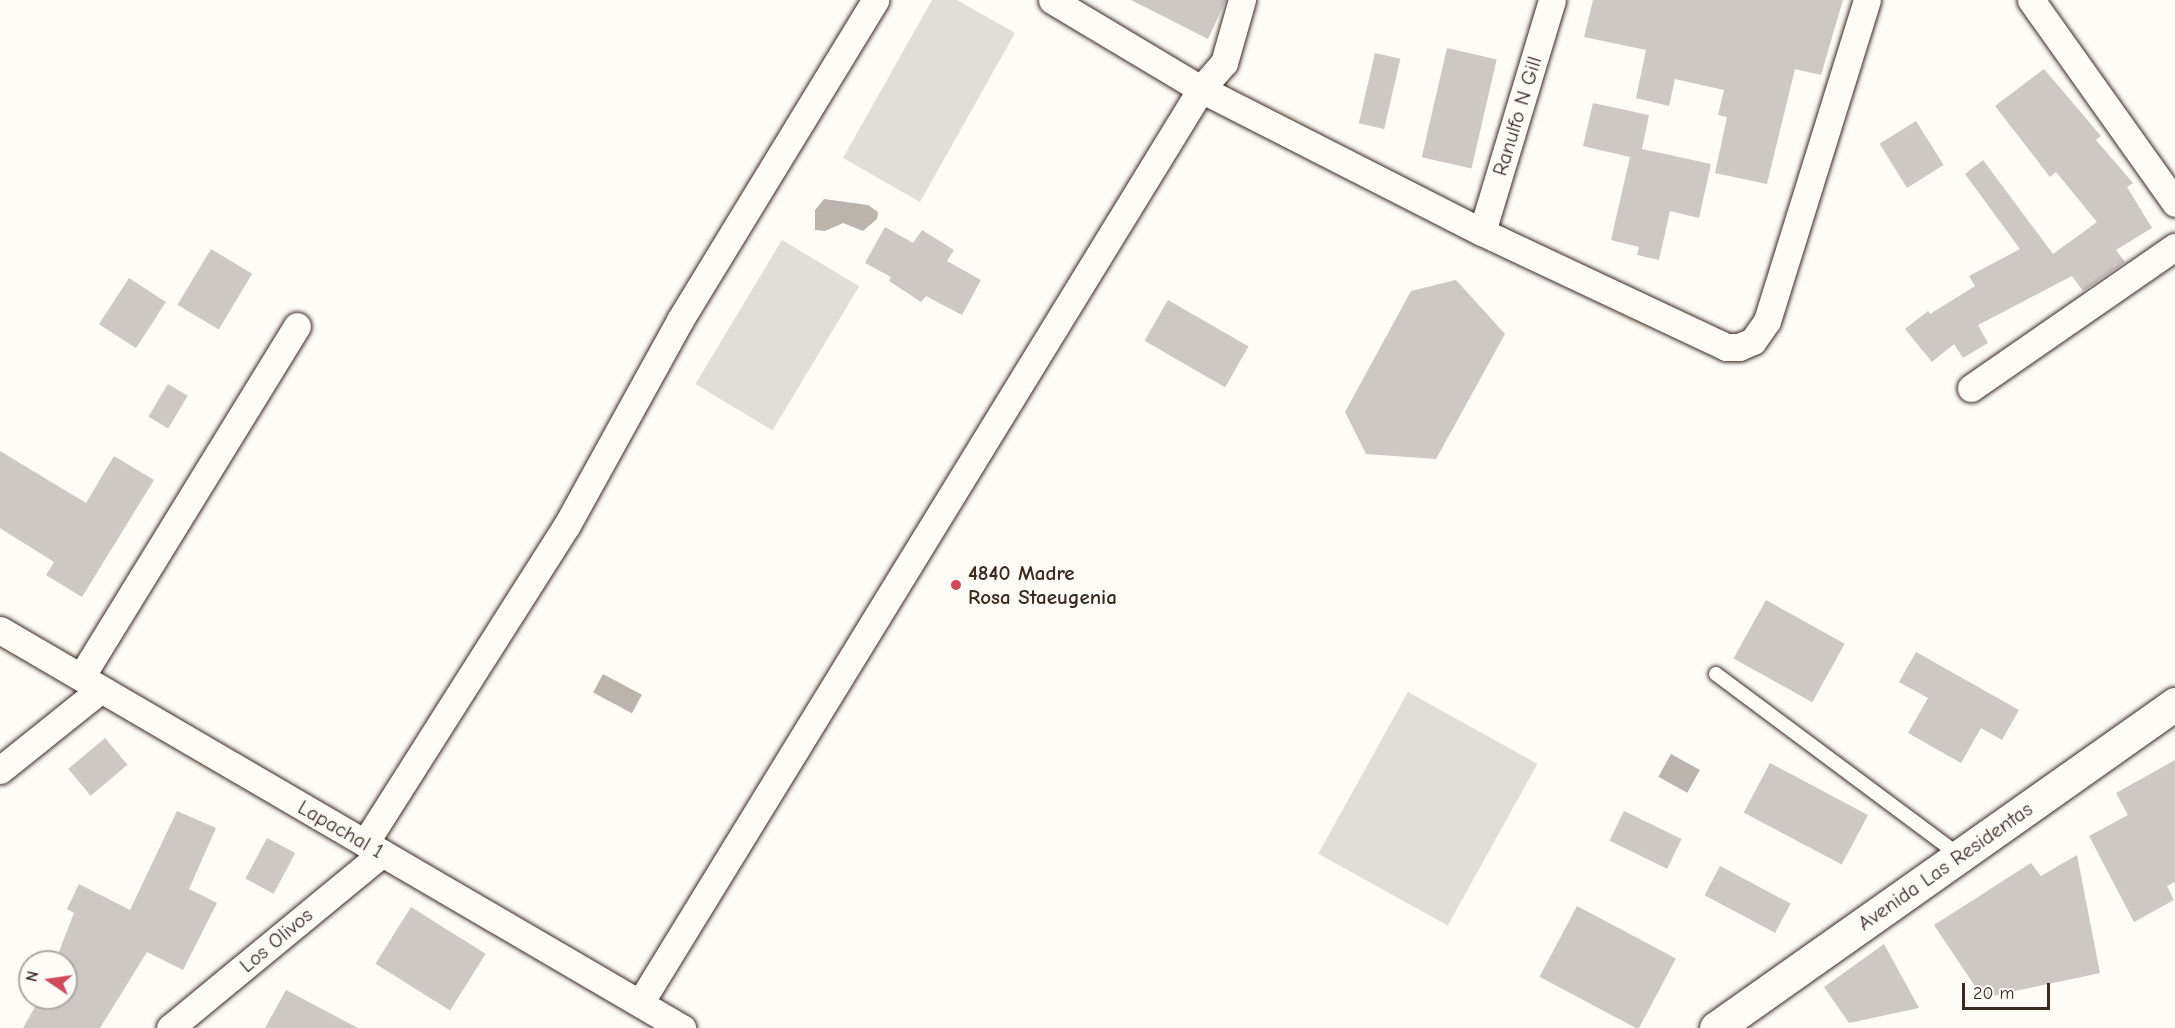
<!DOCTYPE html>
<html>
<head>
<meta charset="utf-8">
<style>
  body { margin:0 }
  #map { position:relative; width:2175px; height:1028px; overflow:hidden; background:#fdfcf7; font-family:"Comic Neue",sans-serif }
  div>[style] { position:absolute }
  .green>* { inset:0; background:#e1ded7; transform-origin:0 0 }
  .water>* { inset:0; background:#bbb4ad; transform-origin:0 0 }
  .building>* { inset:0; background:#cdc8c2; transform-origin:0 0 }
  .roads { filter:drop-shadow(0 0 2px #3b2a1e) drop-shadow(0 0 2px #3b2a1e) }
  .service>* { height:14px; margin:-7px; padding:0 7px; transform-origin:7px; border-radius:7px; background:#fdfcf7 }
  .minor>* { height:27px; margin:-13.5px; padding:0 13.5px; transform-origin:13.5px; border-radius:13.5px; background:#fdfcf7 }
  .primary>* { height:33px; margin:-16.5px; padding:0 16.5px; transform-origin:16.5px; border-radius:16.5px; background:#fdfcf7 }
  .dots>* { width:16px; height:16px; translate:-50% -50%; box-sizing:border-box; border:3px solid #fdfcf7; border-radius:50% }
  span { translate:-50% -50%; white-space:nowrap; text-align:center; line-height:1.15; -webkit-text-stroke:5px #fdfcf7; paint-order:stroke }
  .street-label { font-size:21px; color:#3b2a1e }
  .poi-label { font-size:21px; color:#3b2a1e; font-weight:700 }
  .left { translate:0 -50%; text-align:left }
  .north { position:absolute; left:18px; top:950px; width:60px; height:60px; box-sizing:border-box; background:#fdfcf7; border:2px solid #afa8a0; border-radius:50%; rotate:283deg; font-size:16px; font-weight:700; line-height:24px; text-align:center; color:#3b2a1e }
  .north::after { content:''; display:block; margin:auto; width:21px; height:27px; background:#d1495b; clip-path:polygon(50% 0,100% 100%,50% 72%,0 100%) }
  .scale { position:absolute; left:1962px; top:983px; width:88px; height:27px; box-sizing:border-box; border:3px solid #3b2a1e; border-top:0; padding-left:8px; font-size:18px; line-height:21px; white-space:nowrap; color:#3b2a1e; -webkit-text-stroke:4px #fdfcf7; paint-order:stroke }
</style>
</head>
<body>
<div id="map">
  <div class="green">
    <div style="clip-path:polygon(932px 0,957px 0,1015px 33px,920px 202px,843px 158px)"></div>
    <div style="left:782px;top:240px;width:90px;height:168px;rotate:31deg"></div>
    <div style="left:1408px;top:692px;width:148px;height:185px;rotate:29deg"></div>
  </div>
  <div class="water">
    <div style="clip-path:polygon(824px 199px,868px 205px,878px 212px,877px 219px,863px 231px,843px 223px,825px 231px,815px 230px,815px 210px)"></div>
    <div style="left:603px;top:674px;width:44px;height:21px;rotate:28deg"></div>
    <div style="left:1671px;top:754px;width:33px;height:26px;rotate:29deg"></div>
  </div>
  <div class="building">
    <div style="clip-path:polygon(1131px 0,1226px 0,1208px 39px)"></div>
    <div style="clip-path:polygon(1593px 0,1843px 0,1821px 75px,1795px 69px,1767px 184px,1715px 173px,1727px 117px,1718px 115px,1724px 90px,1675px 79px,1669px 106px,1636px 98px,1646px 50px,1584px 37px)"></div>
    <div style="left:1447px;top:48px;width:51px;height:112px;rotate:13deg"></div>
    <div style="left:1375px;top:53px;width:26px;height:72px;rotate:13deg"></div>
    <div style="clip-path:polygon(2044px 69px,2101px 136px,2096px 140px,2133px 183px,2127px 187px,2152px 228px,2116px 250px,2125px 262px,2083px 291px,2072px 276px,1978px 325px,1988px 343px,1963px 358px,1954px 344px,1932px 362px,1905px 329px,1928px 311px,1930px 314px,1975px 286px,1969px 276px,2020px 249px,1965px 174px,1983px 160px,2053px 254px,2097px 222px,2056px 172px,2050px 177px,1995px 106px)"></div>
    <div style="clip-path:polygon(1593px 103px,1649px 115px,1642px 149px,1711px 164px,1699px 218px,1670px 211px,1659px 260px,1637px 255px,1639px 247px,1611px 240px,1630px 157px,1583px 146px)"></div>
    <div style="left:1916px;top:121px;width:52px;height:43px;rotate:58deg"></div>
    <div style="clip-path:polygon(885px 227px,913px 243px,922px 230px,954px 250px,947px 261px,981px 280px,962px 315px,926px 296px,921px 302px,889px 281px,891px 277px,865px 263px)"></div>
    <div style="left:211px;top:249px;width:48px;height:65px;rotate:31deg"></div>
    <div style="left:129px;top:278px;width:44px;height:55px;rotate:33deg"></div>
    <div style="clip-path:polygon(1456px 280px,1505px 334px,1436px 459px,1366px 454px,1345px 412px,1411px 291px)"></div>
    <div style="left:1168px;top:300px;width:93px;height:47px;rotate:30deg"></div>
    <div style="left:168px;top:384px;width:23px;height:38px;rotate:31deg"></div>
    <div style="clip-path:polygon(0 451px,86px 503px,114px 456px,154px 480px,82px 597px,46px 575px,54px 562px,0 528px)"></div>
    <div style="left:1766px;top:600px;width:90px;height:67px;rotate:29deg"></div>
    <div style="clip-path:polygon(1916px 652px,2019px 710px,2002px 740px,1981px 728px,1961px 763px,1908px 733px,1928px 698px,1899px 682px)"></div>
    <div style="left:105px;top:738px;width:35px;height:48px;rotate:50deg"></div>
    <div style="clip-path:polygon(2175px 760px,2175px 882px,2167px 886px,2174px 900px,2134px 922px,2089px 836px,2128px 815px,2116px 793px)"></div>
    <div style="left:1770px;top:763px;width:111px;height:56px;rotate:28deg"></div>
    <div style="clip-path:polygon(177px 811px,216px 828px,189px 889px,217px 903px,183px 970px,147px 952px,100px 1028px,23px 1028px,40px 998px,66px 998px,66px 962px,55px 962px,74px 913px,67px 909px,79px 884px,130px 910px)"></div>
    <div style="left:1624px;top:811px;width:64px;height:33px;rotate:26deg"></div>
    <div style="left:267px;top:838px;width:32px;height:46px;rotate:28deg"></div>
    <div style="clip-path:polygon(2077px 855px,2100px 973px,1983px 998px,1934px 925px,2031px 863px,2041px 876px)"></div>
    <div style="left:1720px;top:866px;width:80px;height:33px;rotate:28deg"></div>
    <div style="left:1577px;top:906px;width:112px;height:80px;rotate:28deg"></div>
    <div style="left:411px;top:907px;width:88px;height:67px;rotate:32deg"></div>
    <div style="clip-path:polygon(1884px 944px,1919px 1008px,1849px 1023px,1824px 987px)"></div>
    <div style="clip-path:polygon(286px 990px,358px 1028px,265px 1028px)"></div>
  </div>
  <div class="roads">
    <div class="service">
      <div style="left:1716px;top:674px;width:304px;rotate:36.7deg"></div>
    </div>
    <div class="minor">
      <div style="left:1052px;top:0;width:174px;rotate:30.9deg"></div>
      <div style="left:1201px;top:89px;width:315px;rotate:27deg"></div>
      <div style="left:1482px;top:232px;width:270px;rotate:25.2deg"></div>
      <div style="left:1726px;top:347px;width:13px"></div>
      <div style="left:1739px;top:347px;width:15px;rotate:-23deg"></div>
      <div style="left:1753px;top:341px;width:24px;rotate:-55deg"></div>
      <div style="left:1767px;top:321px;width:336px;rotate:-72.7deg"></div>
      <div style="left:2031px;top:0;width:249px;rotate:54.6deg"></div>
      <div style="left:1482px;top:232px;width:242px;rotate:-73.2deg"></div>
      <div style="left:1971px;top:388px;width:248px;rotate:-34.7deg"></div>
      <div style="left:0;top:630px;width:790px;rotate:30.27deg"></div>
      <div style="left:81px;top:677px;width:412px;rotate:-58.4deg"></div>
      <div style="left:0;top:770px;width:129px;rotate:-38.7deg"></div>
      <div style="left:365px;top:843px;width:377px;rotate:-57.6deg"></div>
      <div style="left:567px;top:525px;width:234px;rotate:-61.1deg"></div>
      <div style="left:680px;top:320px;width:375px;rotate:-58.6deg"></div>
      <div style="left:640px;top:1003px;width:1072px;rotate:-58.46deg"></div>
      <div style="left:1201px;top:89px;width:35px;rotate:-49deg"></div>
      <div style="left:1224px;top:63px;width:66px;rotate:-74.1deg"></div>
      <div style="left:170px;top:1028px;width:275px;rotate:-39.5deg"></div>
    </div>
    <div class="primary">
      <div style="left:1716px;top:1028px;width:562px;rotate:-35.22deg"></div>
    </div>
  </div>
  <div class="dots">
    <div style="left:956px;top:585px;background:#d1495b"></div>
  </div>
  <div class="street-label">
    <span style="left:1517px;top:116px;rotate:-73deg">Ranulfo N Gill</span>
    <span style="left:341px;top:829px;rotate:30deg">Lapachal 1</span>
    <span style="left:1945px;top:866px;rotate:-35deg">Avenida Las Residentas</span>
    <span style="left:276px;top:940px;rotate:-40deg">Los Olivos</span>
  </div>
  <div class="poi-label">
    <span class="left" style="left:968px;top:585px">4840 Madre<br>Rosa Staeugenia</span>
  </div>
  <div class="north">N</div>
  <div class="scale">20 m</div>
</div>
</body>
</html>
